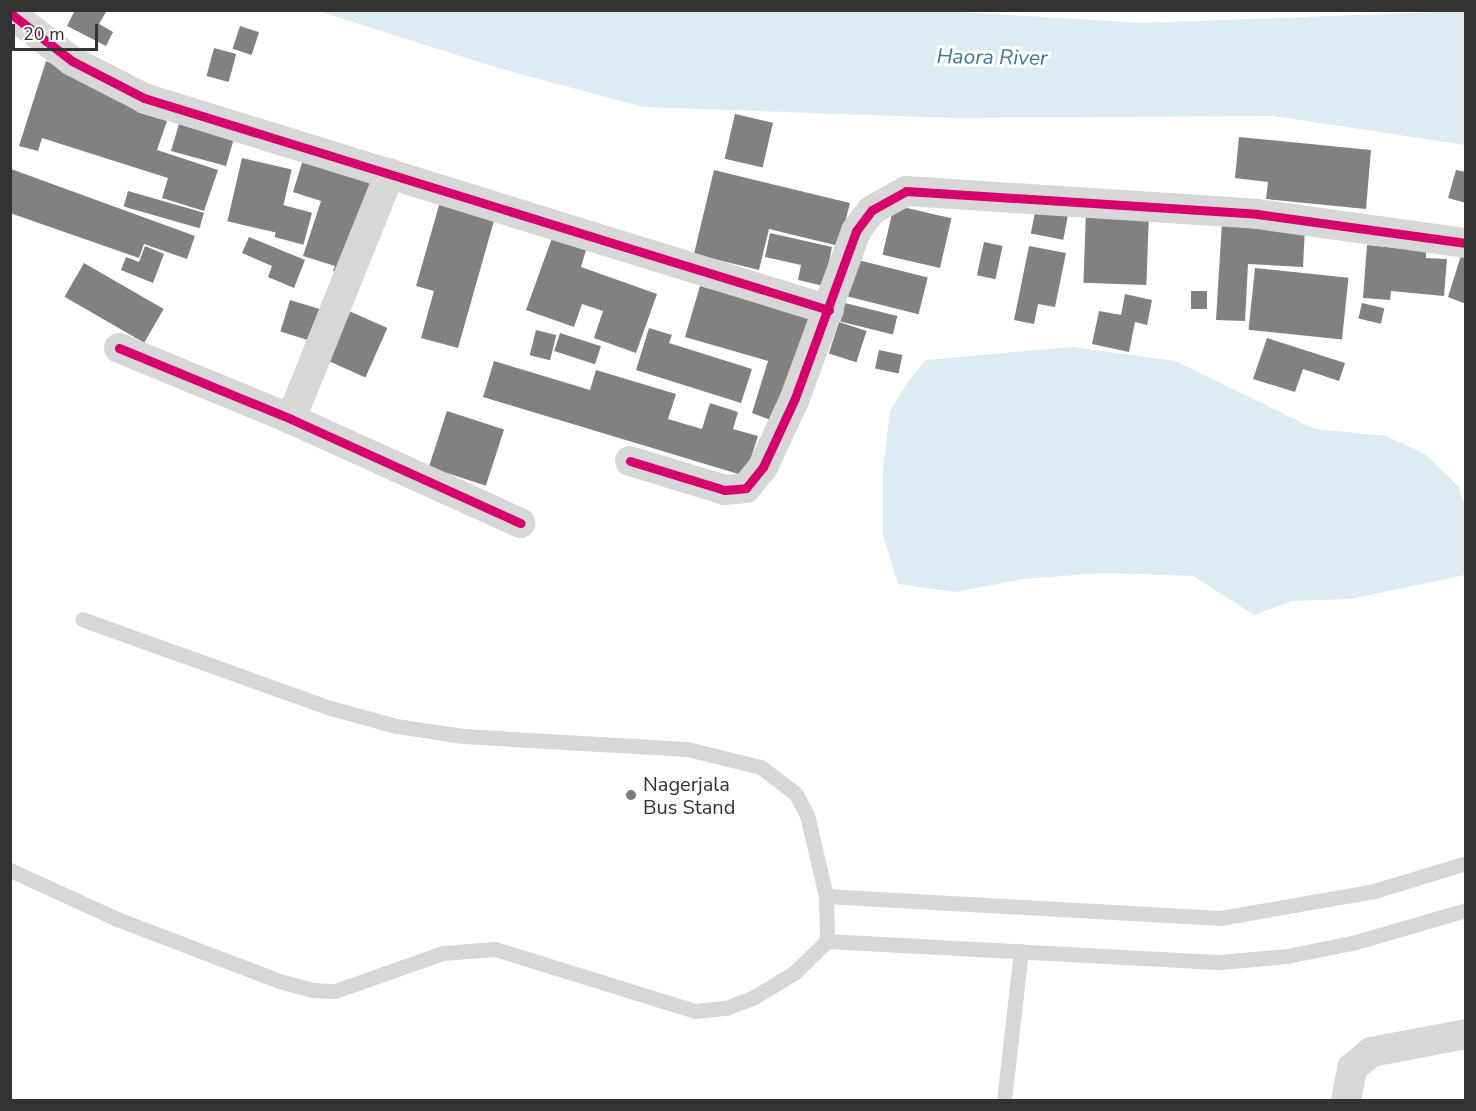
<!DOCTYPE html>
<html>
<head>
<meta charset="utf-8">
<style>
  body { margin:0 }
  #map { position:relative; width:1476px; height:1111px; overflow:hidden; background:#fff; font-family:"Nunito Sans",sans-serif }
  div>[style] { position:absolute }
  .water>* { inset:0; background:#ddebf3 }
  .building>* { inset:0; background:#818181; transform-origin:0 0 }
  .lane>* { height:15px; margin:-7.5px; padding:0 7.5px; transform-origin:7.5px; border-radius:7.5px; background:#d7d7d7 }
  .street>* { height:30px; margin:-15px; padding:0 15px; transform-origin:15px; border-radius:15px; background:#d7d7d7 }
  .cycleway>* { height:9px; margin:-4.5px; padding:0 4.5px; transform-origin:4.5px; border-radius:4.5px; background:#d6006c }
  .dots>* { width:16px; height:16px; translate:-50% -50%; box-sizing:border-box; border:3px solid #fff; border-radius:50% }
  span { translate:-50% -50%; white-space:nowrap; text-align:center; line-height:1.15; -webkit-text-stroke:6px #fff; paint-order:stroke }
  .poi-label { font-size:20px; color:#333 }
  .left { translate:0 -50%; text-align:left }
  .water-label { font-size:21px; color:#3f7597; font-style:italic }
  .frame { position:absolute; inset:0; border:12px solid #333; pointer-events:none }
  .scale { position:absolute; left:12px; top:24px; width:86px; height:27px; box-sizing:border-box; border:3px solid #333; border-top:0; padding-left:8px; font-size:18px; line-height:21px; white-space:nowrap; color:#333; -webkit-text-stroke:4px #fff; paint-order:stroke }
</style>
</head>
<body>
<div id="map">
  <div class="water">
    <div style="clip-path:polygon(946px 11px,1143px 23px,1465px 11px,1465px 145px,1274px 116px,956px 118px,643px 107px,498px 68px,318px 11px)"></div>
    <div style="clip-path:polygon(1073px 347px,1175px 361px,1315px 429px,1386px 436px,1425px 454px,1458px 486px,1465px 506px,1465px 575px,1350px 599px,1292px 601px,1254px 615px,1193px 576px,1103px 573px,1023px 579px,955px 592px,898px 584px,883px 535px,883px 470px,890px 411px,907px 383px,926px 360px)"></div>
  </div>
  <div class="building">
    <div style="clip-path:polygon(75px 10px,107px 10px,99px 24px,113px 32px,106px 46px,67px 26px)"></div>
    <div style="left:240px;top:26px;width:20px;height:24px;rotate:18deg"></div>
    <div style="left:214px;top:48px;width:23px;height:29px;rotate:15deg"></div>
    <div style="clip-path:polygon(46px 61px,140px 103px,137px 112px,167px 121px,157px 150px,218px 170px,204px 211px,162px 198px,168px 178px,42px 138px,38px 151px,19px 146px)"></div>
    <div style="left:735px;top:114px;width:39px;height:46px;rotate:13deg"></div>
    <div style="clip-path:polygon(179px 124px,237px 128px,226px 166px,171px 151px)"></div>
    <div style="clip-path:polygon(1239px 137px,1371px 150px,1366px 209px,1266px 199px,1268px 182px,1235px 178px)"></div>
    <div style="clip-path:polygon(306px 150px,385px 175px,347px 276px,333px 271px,335px 266px,303px 256px,321px 201px,293px 192px)"></div>
    <div style="left:242px;top:158px;width:51px;height:65px;rotate:13deg"></div>
    <div style="clip-path:polygon(11px 169px,195px 236px,187px 259px,144px 244px,139px 258px,10px 213px)"></div>
    <div style="clip-path:polygon(714px 170px,850px 203px,839px 246px,769px 229px,759px 270px,694px 254px)"></div>
    <div style="clip-path:polygon(1456px 170px,1466px 172px,1466px 203px,1448px 198px)"></div>
    <div style="left:128px;top:191px;width:79px;height:16px;rotate:16deg"></div>
    <div style="clip-path:polygon(442px 195px,497px 210px,458px 348px,421px 338px,434px 291px,416px 286px)"></div>
    <div style="left:283px;top:205px;width:30px;height:33px;rotate:15deg"></div>
    <div style="left:894px;top:205px;width:59px;height:51px;rotate:13deg"></div>
    <div style="left:1036px;top:207px;width:33px;height:27px;rotate:11deg"></div>
    <div style="left:1149px;top:211px;width:74px;height:63px;rotate:92deg"></div>
    <div style="clip-path:polygon(1222px 222px,1305px 227px,1303px 267px,1248px 264px,1245px 321px,1216px 320px)"></div>
    <div style="clip-path:polygon(770px 233px,832px 247px,824px 286px,798px 280px,801px 265px,765px 257px)"></div>
    <div style="clip-path:polygon(249px 237px,305px 260px,294px 288px,268px 277px,272px 266px,242px 253px)"></div>
    <div style="clip-path:polygon(552px 238px,586px 250px,581px 267px,657px 294px,636px 353px,594px 338px,603px 311px,582px 304px,574px 327px,526px 310px)"></div>
    <div style="clip-path:polygon(1426px 241px,1426px 258px,1447px 259px,1444px 296px,1391px 291px,1390px 300px,1363px 298px,1367px 245px,1396px 248px)"></div>
    <div style="left:984px;top:242px;width:19px;height:34px;rotate:12deg"></div>
    <div style="clip-path:polygon(145px 246px,164px 254px,153px 283px,121px 270px,126px 257px,139px 262px)"></div>
    <div style="clip-path:polygon(1029px 246px,1066px 253px,1055px 307px,1038px 304px,1034px 324px,1014px 320px)"></div>
    <div style="clip-path:polygon(1463px 249px,1466px 250px,1466px 304px,1448px 297px)"></div>
    <div style="left:854px;top:259px;width:76px;height:38px;rotate:14deg"></div>
    <div style="left:84px;top:263px;width:92px;height:39px;rotate:30deg"></div>
    <div style="left:1255px;top:268px;width:94px;height:62px;rotate:6deg"></div>
    <div style="clip-path:polygon(700px 286px,818px 320px,776px 422px,752px 413px,768px 361px,685px 337px)"></div>
    <div style="left:1191px;top:291px;width:16px;height:18px"></div>
    <div style="clip-path:polygon(1125px 294px,1152px 300px,1147px 325px,1135px 322px,1129px 352px,1092px 344px,1099px 311px,1121px 315px)"></div>
    <div style="left:290px;top:300px;width:44px;height:33px;rotate:17deg"></div>
    <div style="left:845px;top:303px;width:54px;height:19px;rotate:14deg"></div>
    <div style="left:1362px;top:303px;width:23px;height:16px;rotate:13deg"></div>
    <div style="left:349px;top:311px;width:42px;height:54px;rotate:24deg"></div>
    <div style="left:839px;top:322px;width:29px;height:33px;rotate:18deg"></div>
    <div style="clip-path:polygon(649px 328px,672px 335px,669px 343px,752px 369px,741px 403px,636px 370px)"></div>
    <div style="left:536px;top:330px;width:21px;height:26px;rotate:14deg"></div>
    <div style="left:560px;top:333px;width:43px;height:19px;rotate:18deg"></div>
    <div style="clip-path:polygon(1267px 338px,1345px 363px,1339px 381px,1303px 369px,1295px 392px,1253px 379px)"></div>
    <div style="left:879px;top:350px;width:24px;height:19px;rotate:12deg"></div>
    <div style="clip-path:polygon(494px 361px,590px 390px,596px 370px,676px 394px,668px 419px,702px 429px,710px 403px,738px 412px,733px 429px,758px 436px,745px 476px,483px 397px)"></div>
    <div style="left:447px;top:411px;width:60px;height:59px;rotate:18deg"></div>
  </div>
  <div class="lane">
    <div style="left:10px;top:870px;width:118px;rotate:24.6deg"></div>
    <div style="left:117px;top:919px;width:173px;rotate:20.9deg"></div>
    <div style="left:279px;top:981px;width:35px;rotate:15deg"></div>
    <div style="left:313px;top:990px;width:22px;rotate:3deg"></div>
    <div style="left:335px;top:991px;width:114px;rotate:-19.4deg"></div>
    <div style="left:443px;top:953px;width:52px;rotate:-4.4deg"></div>
    <div style="left:495px;top:949px;width:209px;rotate:17.2deg"></div>
    <div style="left:695px;top:1011px;width:31px;rotate:-6deg"></div>
    <div style="left:726px;top:1008px;width:30px;rotate:-21deg"></div>
    <div style="left:754px;top:997px;width:47px;rotate:-31deg"></div>
    <div style="left:794px;top:973px;width:46px;rotate:-44.1deg"></div>
    <div style="left:827px;top:941px;width:45px;rotate:-91.3deg"></div>
    <div style="left:826px;top:896px;width:83px;rotate:-103.2deg"></div>
    <div style="left:807px;top:815px;width:24px;rotate:-118deg"></div>
    <div style="left:796px;top:794px;width:44px;rotate:-142.4deg"></div>
    <div style="left:761px;top:767px;width:76px;rotate:-166.3deg"></div>
    <div style="left:687px;top:749px;width:224px;rotate:-176.7deg"></div>
    <div style="left:463px;top:736px;width:68px;rotate:-171.5deg"></div>
    <div style="left:396px;top:726px;width:68px;rotate:-164.7deg"></div>
    <div style="left:330px;top:708px;width:263px;rotate:-160.3deg"></div>
    <div style="left:826px;top:896px;width:395px;rotate:3.2deg"></div>
    <div style="left:1220px;top:918px;width:156px;rotate:-9.9deg"></div>
    <div style="left:1374px;top:891px;width:96px;rotate:-16.9deg"></div>
    <div style="left:827px;top:941px;width:395px;rotate:3.1deg"></div>
    <div style="left:1221px;top:962px;width:66px;rotate:-5.2deg"></div>
    <div style="left:1287px;top:956px;width:70px;rotate:-11.5deg"></div>
    <div style="left:1356px;top:942px;width:115px;rotate:-16.2deg"></div>
    <div style="left:1004px;top:1100px;width:150px;rotate:-83.5deg"></div>
  </div>
  <div class="street">
    <div style="left:10px;top:13px;width:78px;rotate:37.7deg"></div>
    <div style="left:72px;top:61px;width:81px;rotate:27.2deg"></div>
    <div style="left:144px;top:98px;width:717px;rotate:17.2deg"></div>
    <div style="left:119px;top:348px;width:186px;rotate:22.4deg"></div>
    <div style="left:291px;top:419px;width:252px;rotate:24.4deg"></div>
    <div style="left:291px;top:419px;width:265px;rotate:-68.1deg"></div>
    <div style="left:630px;top:461px;width:99px;rotate:17deg"></div>
    <div style="left:725px;top:490px;width:21px;rotate:-5deg"></div>
    <div style="left:746px;top:488px;width:27px;rotate:-51deg"></div>
    <div style="left:763px;top:467px;width:76px;rotate:-65.1deg"></div>
    <div style="left:795px;top:398px;width:178px;rotate:-69.9deg"></div>
    <div style="left:856px;top:231px;width:26px;rotate:-53deg"></div>
    <div style="left:872px;top:210px;width:39px;rotate:-29deg"></div>
    <div style="left:906px;top:191px;width:352px;rotate:3.7deg"></div>
    <div style="left:1257px;top:214px;width:211px;rotate:7.9deg"></div>
    <div style="left:1346px;top:1100px;width:33px;rotate:-79deg"></div>
    <div style="left:1352px;top:1068px;width:25px;rotate:-40deg"></div>
    <div style="left:1371px;top:1052px;width:97px;rotate:-10.7deg"></div>
  </div>
  <div class="cycleway">
    <div style="left:10px;top:13px;width:78px;rotate:37.7deg"></div>
    <div style="left:72px;top:61px;width:81px;rotate:27.2deg"></div>
    <div style="left:144px;top:98px;width:717px;rotate:17.2deg"></div>
    <div style="left:119px;top:348px;width:186px;rotate:22.4deg"></div>
    <div style="left:291px;top:419px;width:252px;rotate:24.4deg"></div>
    <div style="left:630px;top:461px;width:99px;rotate:17deg"></div>
    <div style="left:725px;top:490px;width:21px;rotate:-5deg"></div>
    <div style="left:746px;top:488px;width:27px;rotate:-51deg"></div>
    <div style="left:763px;top:467px;width:76px;rotate:-65.1deg"></div>
    <div style="left:795px;top:398px;width:178px;rotate:-69.9deg"></div>
    <div style="left:856px;top:231px;width:26px;rotate:-53deg"></div>
    <div style="left:872px;top:210px;width:39px;rotate:-29deg"></div>
    <div style="left:906px;top:191px;width:352px;rotate:3.7deg"></div>
    <div style="left:1257px;top:214px;width:211px;rotate:7.9deg"></div>
  </div>
  <div class="dots">
    <div style="left:631px;top:795px;background:#7a7a7a"></div>
  </div>
  <div class="poi-label">
    <span class="left" style="left:643px;top:796px">Nagerjala<br>Bus Stand</span>
  </div>
  <div class="water-label">
    <span style="left:992px;top:57px;rotate:1deg">Haora River</span>
  </div>
  <div class="frame"></div>
  <div class="scale">20 m</div>
</div>
</body>
</html>
